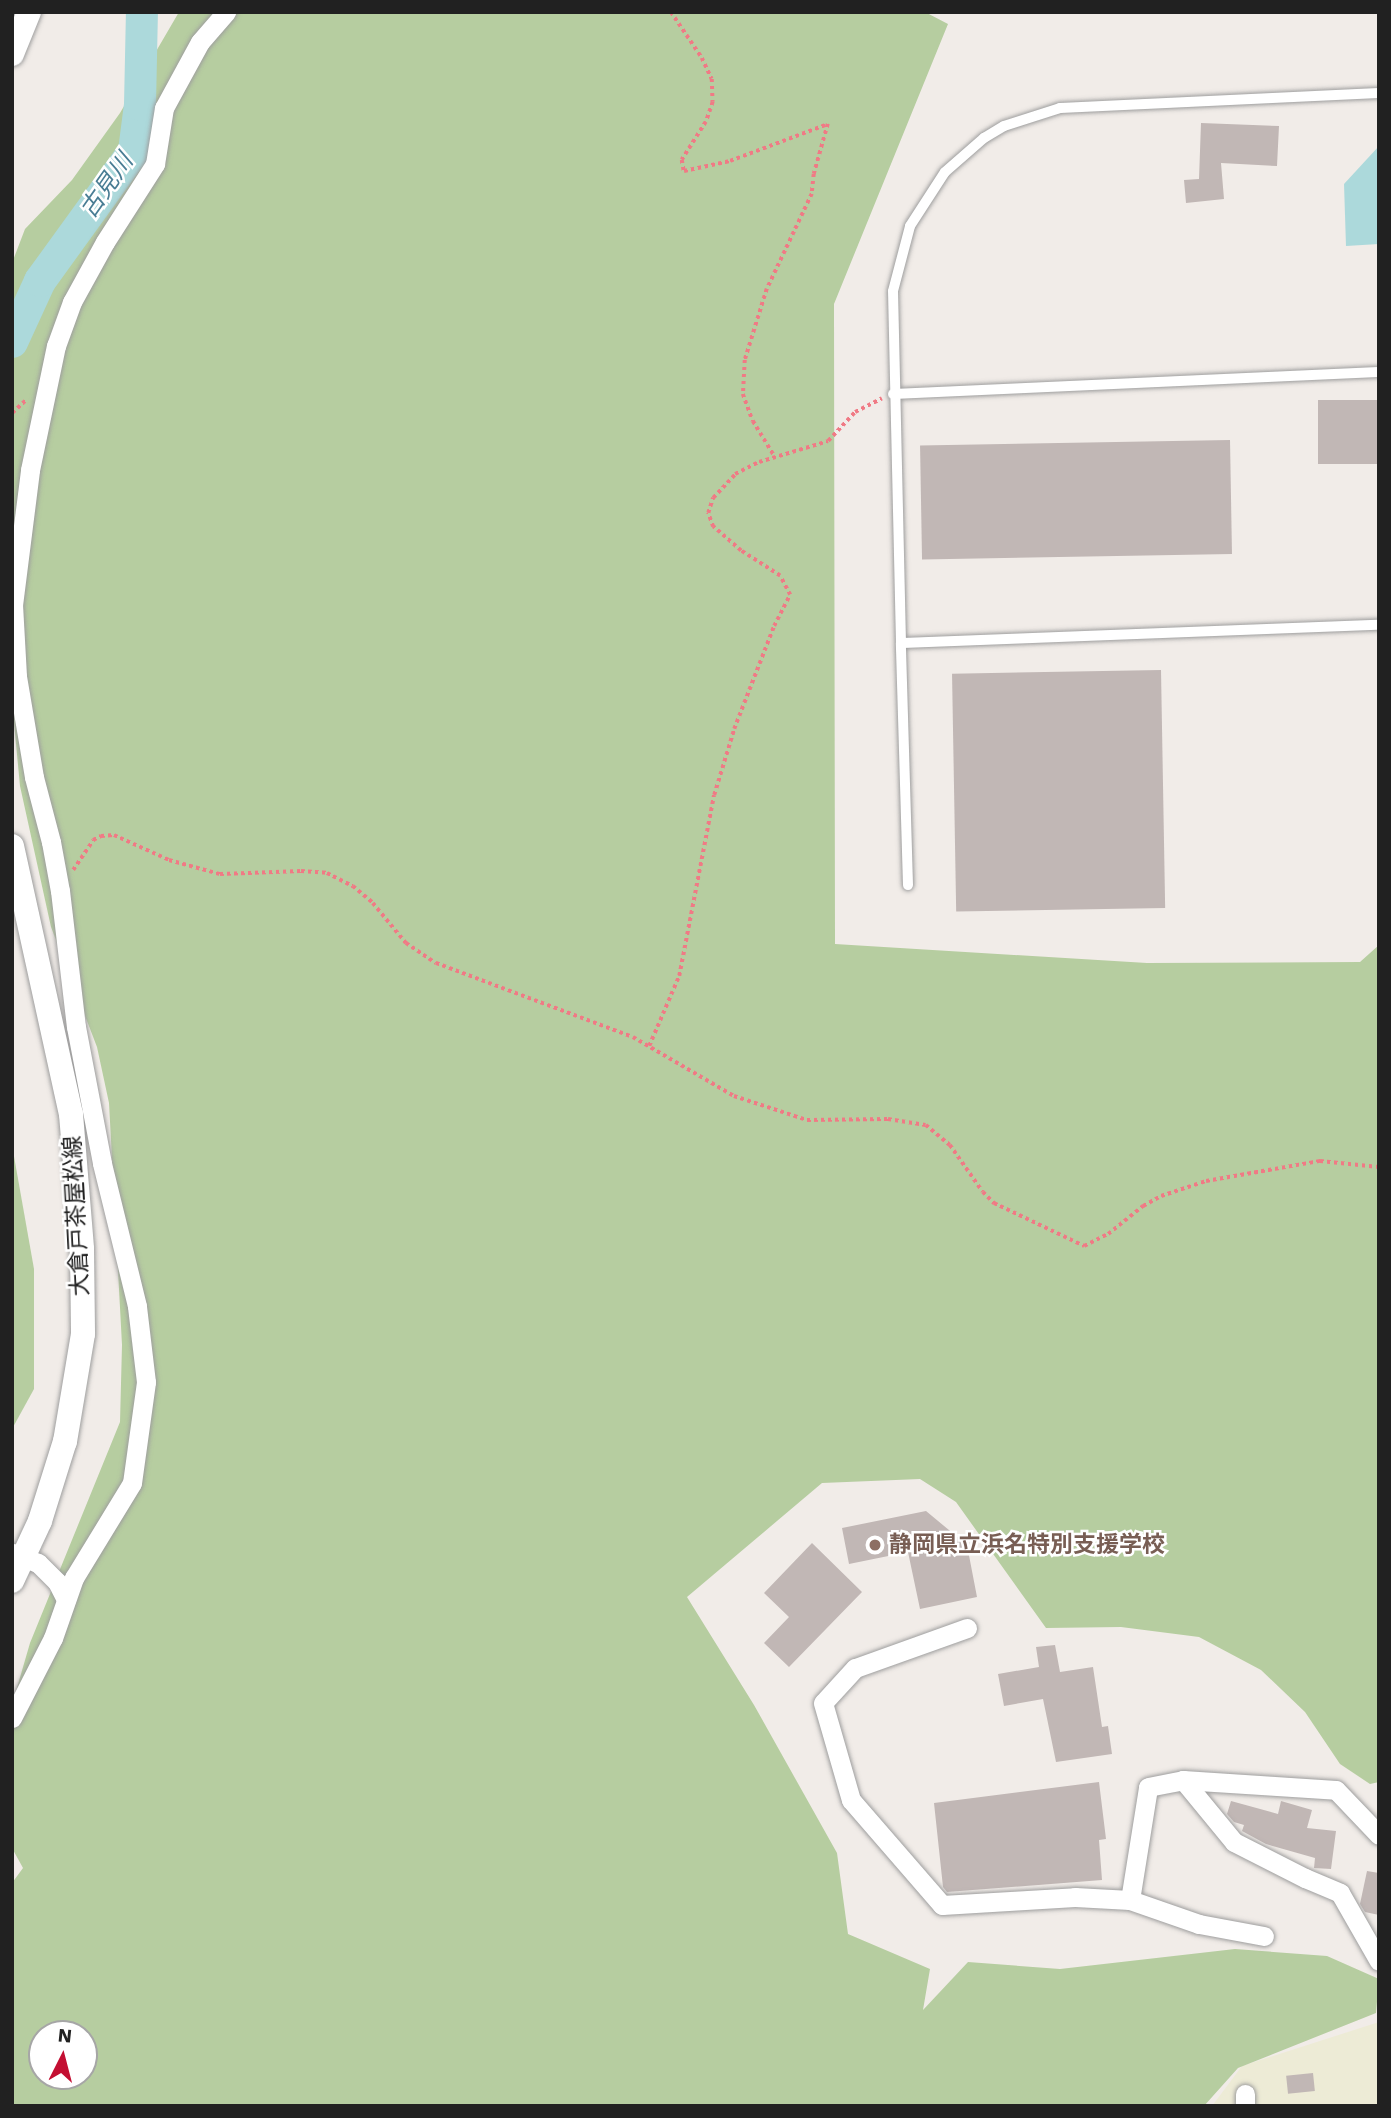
<!DOCTYPE html>
<html>
<head>
<meta charset="utf-8">
<style>
  body { margin:0 }
  #map { position:relative; width:1391px; height:2118px; overflow:hidden; background:#f1ece8; font-family:"Work Sans","Noto Sans JP",sans-serif }
  div>[style] { position:absolute }
  .farmland>* { inset:0; background:#edebd6 }
  .forest>* { inset:0; background:#b6cda0 }
  .water>* { inset:0; background:#acd9db }
  .river>* { height:32px; margin:-16px; padding:0 16px; transform-origin:16px; border-radius:16px; background:#acd9db }
  .building>* { inset:0; background:#c1b7b5; transform-origin:0 0 }
  .path>* { height:3.5px; margin-top:-1.75px; transform-origin:0; background:repeating-linear-gradient(90deg,#f07a85 0 3.5px,transparent 0 7px) }
  .roads { filter:drop-shadow(0 0 2px #9e9e9e) drop-shadow(0 0 2px #9e9e9e) }
  .service>* { height:10px; margin:-5px; padding:0 5px; transform-origin:5px; border-radius:5px; background:#fff }
  .minor>* { height:19px; margin:-9.5px; padding:0 9.5px; transform-origin:9.5px; border-radius:9.5px; background:#fff }
  .tertiary>* { height:24px; margin:-12px; padding:0 12px; transform-origin:12px; border-radius:12px; background:#fff }
  .dots>* { width:19px; height:19px; translate:-50% -50%; box-sizing:border-box; border:4px solid #fff; border-radius:50% }
  span { translate:-50% -50%; white-space:nowrap; text-align:center; line-height:1.15; -webkit-text-stroke:5px #fff; paint-order:stroke }
  .street-label { font-size:23px; color:#212121 }
  .education-label { font-size:23px; color:#785e54; font-weight:700 }
  .left { translate:0 -50%; text-align:left }
  .water-label { font-size:24px; color:#497d94; font-style:italic }
  .frame { position:absolute; inset:0; border:14px solid #212121; pointer-events:none }
  .north { position:absolute; left:28px; top:2020px; width:70px; height:70px; box-sizing:border-box; background:#fff; border:2px solid #a6a6a6; border-radius:50%; rotate:6deg; font-size:19px; font-weight:700; line-height:28px; text-align:center; color:#212121 }
  .north::after { content:''; display:block; margin:auto; width:24px; height:32px; background:#c30f32; clip-path:polygon(50% 0,100% 100%,50% 72%,0 100%) }
</style>
</head>
<body>
<div id="map">
  <div class="farmland">
    <div style="clip-path:polygon(1379px 2022px,1379px 2106px,1212px 2106px,1242px 2066px)"></div>
  </div>
  <div class="forest">
    <div style="clip-path:polygon(evenodd,179px 12px,925px 12px,948px 24px,834px 304px,835px 944px,1147px 963px,1360px 962px,1379px 945px,1379px 1782px,1370px 1784px,1340px 1764px,1305px 1712px,1261px 1670px,1199px 1637px,1121px 1627px,1046px 1628px,956px 1502px,920px 1479px,822px 1483px,687px 1597px,754px 1705px,837px 1853px,848px 1934px,930px 1969px,923px 2010px,968px 1962px,1060px 1969px,1235px 1949px,1327px 1956px,1379px 1979px,1376px 2013px,1238px 2068px,1204px 2106px,12px 2106px,12px 1883px,23px 1868px,12px 1848px,12px 1705px,30px 1643px,120px 1422px,122px 1345px,109px 1103px,97px 1047px,51px 927px,20px 786px,12px 701px,12px 263px,25px 229px,72px 180px,120px 113px,179px 12px,42px 2034px,84px 2034px,84px 2076px,42px 2076px,42px 2034px)"></div>
    <div style="clip-path:polygon(12px 1145px,34px 1269px,34px 1389px,12px 1429px)"></div>
  </div>
  <div class="water">
    <div style="clip-path:polygon(1379px 146px,1379px 244px,1346px 246px,1344px 184px)"></div>
  </div>
  <div class="river">
    <div style="left:12px;top:342px;width:67px;rotate:-65.3deg"></div>
    <div style="left:40px;top:281px;width:160px;rotate:-54.1deg"></div>
    <div style="left:134px;top:151px;width:46px;rotate:-82.6deg"></div>
    <div style="left:140px;top:105px;width:93px;rotate:-88.8deg"></div>
  </div>
  <div class="building">
    <div style="clip-path:polygon(1201px 123px,1279px 126px,1277px 166px,1221px 163px,1224px 199px,1186px 203px,1184px 180px,1199px 179px)"></div>
    <div style="left:1379px;top:400px;width:64px;height:61px;rotate:90deg"></div>
    <div style="left:1230px;top:440px;width:114px;height:310px;rotate:89deg"></div>
    <div style="left:1161px;top:670px;width:238px;height:209px;rotate:89deg"></div>
    <div style="clip-path:polygon(926px 1511px,967px 1545px,977px 1597px,920px 1609px,908px 1552px,849px 1564px,842px 1528px)"></div>
    <div style="clip-path:polygon(812px 1543px,862px 1592px,789px 1667px,764px 1643px,789px 1617px,764px 1593px)"></div>
    <div style="clip-path:polygon(1055px 1645px,1060px 1672px,1093px 1667px,1102px 1727px,1108px 1726px,1112px 1754px,1056px 1762px,1043px 1699px,1004px 1706px,998px 1674px,1039px 1667px,1036px 1647px)"></div>
    <div style="clip-path:polygon(1099px 1782px,1106px 1839px,1099px 1840px,1102px 1880px,947px 1892px,943px 1887px,934px 1803px)"></div>
    <div style="clip-path:polygon(1231px 1801px,1278px 1814px,1281px 1801px,1312px 1810px,1307px 1828px,1336px 1831px,1331px 1869px,1314px 1868px,1315px 1858px,1266px 1844px,1242px 1831px,1244px 1825px,1234px 1822px,1227px 1814px)"></div>
    <div style="clip-path:polygon(1367px 1871px,1379px 1873px,1379px 1915px,1365px 1912px,1360px 1904px)"></div>
    <div style="left:1313px;top:2073px;width:18px;height:27px;rotate:84deg"></div>
  </div>
  <div class="path">
    <div style="left:671px;top:12px;width:55px;rotate:56deg"></div>
    <div style="left:702px;top:58px;width:23px;rotate:65deg"></div>
    <div style="left:712px;top:79px;width:23px;rotate:88deg"></div>
    <div style="left:713px;top:102px;width:21px;rotate:109deg"></div>
    <div style="left:706px;top:122px;width:45px;rotate:122.3deg"></div>
    <div style="left:682px;top:160px;width:11px;rotate:80deg"></div>
    <div style="left:684px;top:171px;width:47px;rotate:-12.3deg"></div>
    <div style="left:730px;top:161px;width:105px;rotate:-20.7deg"></div>
    <div style="left:828px;top:124px;width:52px;rotate:105.6deg"></div>
    <div style="left:814px;top:174px;width:20px;rotate:96deg"></div>
    <div style="left:812px;top:194px;width:105px;rotate:115.3deg"></div>
    <div style="left:767px;top:289px;width:74px;rotate:107.2deg"></div>
    <div style="left:745px;top:360px;width:34px;rotate:93deg"></div>
    <div style="left:743px;top:394px;width:29px;rotate:70deg"></div>
    <div style="left:753px;top:421px;width:42px;rotate:58.6deg"></div>
    <div style="left:12px;top:413px;width:19px;rotate:-43deg"></div>
    <div style="left:73px;top:870px;width:36px;rotate:-56deg"></div>
    <div style="left:93px;top:840px;width:9px;rotate:-27deg"></div>
    <div style="left:101px;top:836px;width:13px;rotate:-4deg"></div>
    <div style="left:114px;top:835px;width:60px;rotate:24.4deg"></div>
    <div style="left:169px;top:860px;width:53px;rotate:15.4deg"></div>
    <div style="left:220px;top:874px;width:81px;rotate:-2.1deg"></div>
    <div style="left:301px;top:871px;width:26px;rotate:4deg"></div>
    <div style="left:327px;top:873px;width:29px;rotate:27deg"></div>
    <div style="left:353px;top:886px;width:26px;rotate:40deg"></div>
    <div style="left:373px;top:903px;width:52px;rotate:50.5deg"></div>
    <div style="left:406px;top:943px;width:36px;rotate:34deg"></div>
    <div style="left:436px;top:963px;width:210px;rotate:20.6deg"></div>
    <div style="left:633px;top:1037px;width:117px;rotate:30.3deg"></div>
    <div style="left:734px;top:1096px;width:77px;rotate:18.2deg"></div>
    <div style="left:807px;top:1120px;width:81px;rotate:-0.7deg"></div>
    <div style="left:888px;top:1119px;width:38px;rotate:9deg"></div>
    <div style="left:926px;top:1125px;width:31px;rotate:40deg"></div>
    <div style="left:950px;top:1145px;width:57px;rotate:54.9deg"></div>
    <div style="left:983px;top:1192px;width:16px;rotate:45deg"></div>
    <div style="left:994px;top:1203px;width:100px;rotate:25.5deg"></div>
    <div style="left:1084px;top:1246px;width:27px;rotate:-27deg"></div>
    <div style="left:1108px;top:1234px;width:45px;rotate:-38.7deg"></div>
    <div style="left:1143px;top:1206px;width:21px;rotate:-29deg"></div>
    <div style="left:1161px;top:1196px;width:47px;rotate:-18.4deg"></div>
    <div style="left:1206px;top:1181px;width:116px;rotate:-10deg"></div>
    <div style="left:1320px;top:1161px;width:59px;rotate:5.8deg"></div>
    <div style="left:649px;top:1046px;width:76px;rotate:-66.8deg"></div>
    <div style="left:679px;top:976px;width:184px;rotate:-79.1deg"></div>
    <div style="left:714px;top:795px;width:69px;rotate:-73.1deg"></div>
    <div style="left:734px;top:729px;width:110px;rotate:-68.8deg"></div>
    <div style="left:774px;top:626px;width:35px;rotate:-63deg"></div>
    <div style="left:790px;top:595px;width:21px;rotate:-118deg"></div>
    <div style="left:780px;top:576px;width:46px;rotate:-147.3deg"></div>
    <div style="left:741px;top:551px;width:37px;rotate:-139deg"></div>
    <div style="left:713px;top:527px;width:15px;rotate:-110deg"></div>
    <div style="left:708px;top:513px;width:16px;rotate:-72deg"></div>
    <div style="left:713px;top:498px;width:33px;rotate:-47deg"></div>
    <div style="left:735px;top:474px;width:27px;rotate:-27deg"></div>
    <div style="left:759px;top:462px;width:72px;rotate:-16.9deg"></div>
    <div style="left:828px;top:441px;width:40px;rotate:-47deg"></div>
    <div style="left:855px;top:412px;width:30px;rotate:-27deg"></div>
  </div>
  <div class="roads">
    <div class="service">
      <div style="left:893px;top:394px;width:486px;rotate:-2.6deg"></div>
      <div style="left:901px;top:643px;width:352px;rotate:-91.3deg"></div>
      <div style="left:893px;top:291px;width:67px;rotate:-75.3deg"></div>
      <div style="left:910px;top:226px;width:64px;rotate:-57.1deg"></div>
      <div style="left:945px;top:172px;width:52px;rotate:-41.1deg"></div>
      <div style="left:984px;top:138px;width:23px;rotate:-31deg"></div>
      <div style="left:1004px;top:126px;width:59px;rotate:-17.8deg"></div>
      <div style="left:1060px;top:108px;width:319px;rotate:-2.7deg"></div>
      <div style="left:908px;top:885px;width:242px;rotate:-91.7deg"></div>
      <div style="left:901px;top:643px;width:478px;rotate:-2.2deg"></div>
    </div>
    <div class="minor">
      <div style="left:13px;top:1553px;width:27px;rotate:22deg"></div>
      <div style="left:38px;top:1563px;width:27px;rotate:45deg"></div>
      <div style="left:57px;top:1582px;width:18px;rotate:63deg"></div>
      <div style="left:967px;top:1628px;width:119px;rotate:160.3deg"></div>
      <div style="left:855px;top:1668px;width:47px;rotate:132.4deg"></div>
      <div style="left:823px;top:1703px;width:101px;rotate:73.9deg"></div>
      <div style="left:851px;top:1800px;width:139px;rotate:49.1deg"></div>
      <div style="left:942px;top:1905px;width:133px;rotate:-3.4deg"></div>
      <div style="left:1075px;top:1897px;width:55px;rotate:3.1deg"></div>
      <div style="left:1130px;top:1900px;width:114px;rotate:-80.9deg"></div>
      <div style="left:1148px;top:1787px;width:36px;rotate:-11deg"></div>
      <div style="left:1183px;top:1780px;width:153px;rotate:3.7deg"></div>
      <div style="left:1336px;top:1790px;width:62px;rotate:46.3deg"></div>
      <div style="left:12px;top:1718px;width:90px;rotate:-62.9deg"></div>
      <div style="left:53px;top:1638px;width:64px;rotate:-70.7deg"></div>
      <div style="left:74px;top:1578px;width:111px;rotate:-58.6deg"></div>
      <div style="left:132px;top:1483px;width:102px;rotate:-82.1deg"></div>
      <div style="left:146px;top:1382px;width:77px;rotate:-96.8deg"></div>
      <div style="left:137px;top:1306px;width:147px;rotate:-103.8deg"></div>
      <div style="left:102px;top:1163px;width:138px;rotate:-100.8deg"></div>
      <div style="left:76px;top:1027px;width:137px;rotate:-96.7deg"></div>
      <div style="left:60px;top:891px;width:50px;rotate:-100.4deg"></div>
      <div style="left:51px;top:842px;width:67px;rotate:-104.7deg"></div>
      <div style="left:34px;top:777px;width:102px;rotate:-99.6deg"></div>
      <div style="left:17px;top:676px;width:71px;rotate:-93.2deg"></div>
      <div style="left:13px;top:605px;width:136px;rotate:-82.8deg"></div>
      <div style="left:30px;top:470px;width:127px;rotate:-78.2deg"></div>
      <div style="left:56px;top:346px;width:47px;rotate:-70deg"></div>
      <div style="left:72px;top:302px;width:68px;rotate:-61.2deg"></div>
      <div style="left:105px;top:242px;width:93px;rotate:-57.3deg"></div>
      <div style="left:155px;top:164px;width:57px;rotate:-80.9deg"></div>
      <div style="left:164px;top:108px;width:75px;rotate:-61.4deg"></div>
      <div style="left:200px;top:42px;width:40px;rotate:-49deg"></div>
      <div style="left:1183px;top:1780px;width:80px;rotate:50.6deg"></div>
      <div style="left:1234px;top:1842px;width:80px;rotate:26.9deg"></div>
      <div style="left:1305px;top:1878px;width:38px;rotate:23deg"></div>
      <div style="left:1340px;top:1893px;width:78px;rotate:60.2deg"></div>
      <div style="left:1130px;top:1900px;width:73px;rotate:19.2deg"></div>
      <div style="left:1199px;top:1924px;width:66px;rotate:10.5deg"></div>
      <div style="left:1245px;top:2106px;width:12px;rotate:-90deg"></div>
    </div>
    <div class="tertiary">
      <div style="left:12px;top:54px;width:45px;rotate:-68deg"></div>
      <div style="left:12px;top:846px;width:274px;rotate:77.6deg"></div>
      <div style="left:71px;top:1114px;width:135px;rotate:85.3deg"></div>
      <div style="left:82px;top:1249px;width:85px;rotate:89.3deg"></div>
      <div style="left:83px;top:1334px;width:109px;rotate:99.5deg"></div>
      <div style="left:65px;top:1441px;width:84px;rotate:107.4deg"></div>
      <div style="left:40px;top:1521px;width:66px;rotate:115deg"></div>
    </div>
  </div>
  <div class="dots">
    <div style="left:875px;top:1545px;background:#8d6e63"></div>
  </div>
  <div class="street-label">
    <span style="left:77px;top:1216px;rotate:-93deg">大倉戸茶屋松線</span>
  </div>
  <div class="education-label">
    <span class="left" style="left:889px;top:1545px">静岡県立浜名特別支援学校</span>
  </div>
  <div class="water-label">
    <span style="left:107px;top:186px;rotate:-55deg">古見川</span>
  </div>
  <div class="frame"></div>
  <div class="north">N</div>
</div>
</body>
</html>
